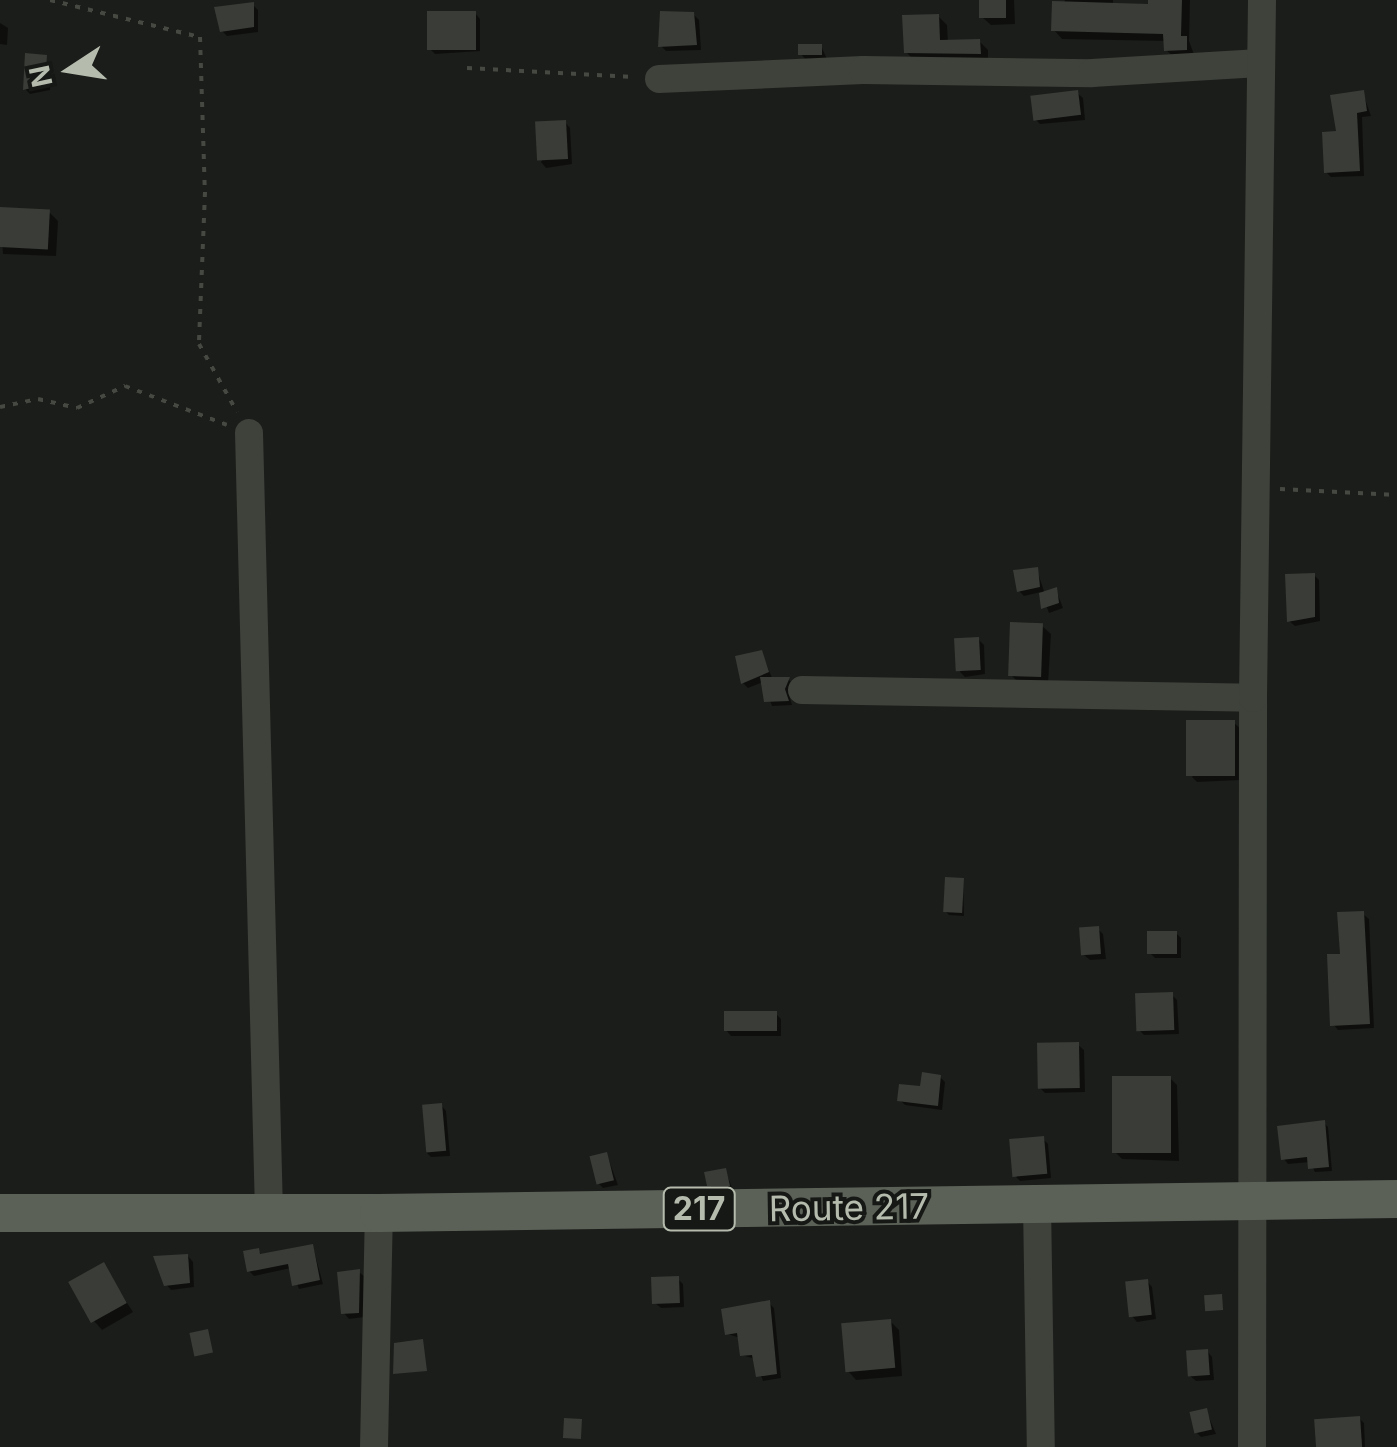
<!DOCTYPE html>
<html>
<head>
<meta charset="utf-8">
<style>
  body { margin:0 }
  #map { position:relative; width:1397px; height:1447px; overflow:hidden; background:#1b1d1a; font-family:Inter,sans-serif }
  div>[style] { position:absolute }
  .shadow>* { inset:0; background:#0007 }
  .building>* { inset:0; background:#393c37; transform-origin:0 0 }
  .path>* { height:4px; margin-top:-2px; transform-origin:0; background:repeating-linear-gradient(90deg,#454941 0 5px,transparent 0 13px) }
  .minor>* { height:28px; margin:-14px; padding:0 14px; transform-origin:14px; border-radius:14px; background:#3e423b }
  .major>* { height:38px; margin:-19px; padding:0 19px; transform-origin:19px; border-radius:19px; background:#5b6157 }
  span { translate:-50% -50%; white-space:nowrap; text-align:center; line-height:1.15; -webkit-text-stroke:8px #161815; paint-order:stroke }
  .shield-label span { padding:2px 8px; background:#161815; border:2px solid; border-radius:8px; -webkit-text-stroke-width:0 }
  .shield-label { font-size:32px; color:#b5bcad; font-weight:700 }
  .street-label { font-size:35px; color:#b5bcad }
  .north { position:absolute; left:20px; top:20px; width:100px; height:100px; -webkit-text-stroke:8px #161815; paint-order:stroke; rotate:258deg; font-size:28px; font-weight:700; line-height:40px; text-align:center; color:#b5bcad }
  .north::after { content:''; display:block; margin:auto; width:35px; height:45px; background:#b5bcad; clip-path:polygon(50% 0,100% 100%,50% 72%,0 100%) }
</style>
</head>
<body>
<div id="map">
  <div class="shadow">
    <div style="clip-path:polygon(981px 0,1014px 0,1015px 24px,991px 25px,982px 17px)"></div>
    <div style="clip-path:polygon(1065px 0,1113px 0,1113px 5px,1150px 6px,1150px 0,1190px 0,1189px 41px,1195px 57px,1175px 58px,1166px 50px,1166px 41px,1062px 39px,1054px 30px)"></div>
    <div style="clip-path:polygon(253px 5px,258px 10px,258px 32px,227px 36px,222px 31px)"></div>
    <div style="clip-path:polygon(475px 13px,480px 19px,480px 51px,435px 54px,430px 49px)"></div>
    <div style="clip-path:polygon(693px 14px,699px 20px,701px 50px,666px 51px,661px 46px)"></div>
    <div style="clip-path:polygon(938px 16px,947px 25px,948px 43px,979px 41px,988px 50px,988px 62px,915px 61px,906px 52px)"></div>
    <div style="clip-path:polygon(0 23px,8px 28px,7px 45px,0 44px)"></div>
    <div style="clip-path:polygon(821px 46px,827px 59px,806px 60px,801px 54px)"></div>
    <div style="clip-path:polygon(46px 65px,51px 70px,50px 90px,30px 94px,25px 89px)"></div>
    <div style="clip-path:polygon(1077px 93px,1083px 98px,1085px 120px,1040px 124px,1035px 119px)"></div>
    <div style="clip-path:polygon(1363px 93px,1371px 116px,1362px 117px,1364px 176px,1331px 177px,1326px 172px,1339px 134px)"></div>
    <div style="clip-path:polygon(565px 122px,570px 128px,572px 164px,546px 168px,541px 162px)"></div>
    <div style="clip-path:polygon(0 209px,49px 212px,58px 221px,56px 256px,3px 254px)"></div>
    <div style="clip-path:polygon(1037px 570px,1045px 594px,1056px 590px,1063px 608px,1049px 613px,1041px 592px,1024px 596px,1019px 591px)"></div>
    <div style="clip-path:polygon(1314px 575px,1319px 580px,1320px 621px,1295px 626px,1289px 621px)"></div>
    <div style="clip-path:polygon(1042px 626px,1051px 634px,1048px 684px,1020px 684px,1011px 675px)"></div>
    <div style="clip-path:polygon(978px 639px,984px 645px,985px 674px,965px 677px,960px 672px)"></div>
    <div style="clip-path:polygon(761px 652px,773px 680px,789px 680px,794px 685px,789px 695px,792px 705px,772px 706px,763px 682px,748px 688px,743px 683px,738px 658px)"></div>
    <div style="clip-path:polygon(1234px 723px,1240px 728px,1240px 780px,1197px 782px,1192px 777px)"></div>
    <div style="clip-path:polygon(963px 881px,964px 916px,949px 915px,945px 911px)"></div>
    <div style="clip-path:polygon(1363px 914px,1369px 919px,1374px 1028px,1338px 1030px,1333px 1024px)"></div>
    <div style="clip-path:polygon(1098px 929px,1103px 934px,1106px 959px,1090px 960px,1084px 955px)"></div>
    <div style="clip-path:polygon(1176px 933px,1181px 938px,1181px 958px,1155px 958px,1150px 953px)"></div>
    <div style="clip-path:polygon(1172px 995px,1177px 1000px,1179px 1034px,1144px 1035px,1139px 1030px)"></div>
    <div style="clip-path:polygon(776px 1014px,781px 1019px,781px 1036px,731px 1036px,726px 1030px)"></div>
    <div style="clip-path:polygon(1078px 1045px,1084px 1050px,1085px 1092px,1045px 1093px,1040px 1088px)"></div>
    <div style="clip-path:polygon(940px 1077px,945px 1082px,942px 1110px,905px 1105px,900px 1100px)"></div>
    <div style="clip-path:polygon(1170px 1078px,1177px 1085px,1179px 1161px,1122px 1159px,1115px 1152px)"></div>
    <div style="clip-path:polygon(441px 1105px,446px 1111px,450px 1156px,431px 1157px,426px 1152px)"></div>
    <div style="clip-path:polygon(1324px 1123px,1328px 1127px,1332px 1171px,1315px 1172px,1310px 1162px,1288px 1164px,1284px 1159px)"></div>
    <div style="clip-path:polygon(1043px 1139px,1048px 1144px,1051px 1178px,1020px 1181px,1015px 1176px)"></div>
    <div style="clip-path:polygon(607px 1155px,618px 1185px,603px 1188px,598px 1183px)"></div>
    <div style="clip-path:polygon(725px 1170px,733px 1190px,714px 1190px,709px 1185px)"></div>
    <div style="clip-path:polygon(313px 1247px,323px 1284px,299px 1289px,291px 1268px,254px 1276px,249px 1271px,258px 1251px,263px 1256px)"></div>
    <div style="clip-path:polygon(188px 1256px,193px 1262px,194px 1287px,171px 1290px,166px 1284px)"></div>
    <div style="clip-path:polygon(103px 1266px,133px 1312px,102px 1330px,94px 1321px)"></div>
    <div style="clip-path:polygon(359px 1272px,365px 1277px,364px 1317px,349px 1319px,344px 1313px)"></div>
    <div style="clip-path:polygon(678px 1279px,683px 1284px,684px 1307px,661px 1308px,655px 1303px)"></div>
    <div style="clip-path:polygon(1147px 1281px,1152px 1287px,1156px 1319px,1137px 1322px,1132px 1316px)"></div>
    <div style="clip-path:polygon(769px 1303px,774px 1308px,781px 1378px,763px 1381px,755px 1359px,742px 1355px,740px 1338px,728px 1334px)"></div>
    <div style="clip-path:polygon(890px 1321px,899px 1330px,902px 1376px,856px 1380px,848px 1371px)"></div>
    <div style="clip-path:polygon(1207px 1351px,1212px 1357px,1214px 1380px,1196px 1381px,1190px 1376px)"></div>
    <div style="clip-path:polygon(1206px 1410px,1216px 1434px,1201px 1437px,1196px 1432px)"></div>
    <div style="clip-path:polygon(1359px 1418px,1364px 1423px,1365px 1447px,1318px 1447px)"></div>
  </div>
  <div class="building">
    <div style="left:979px;top:0;width:27px;height:18px"></div>
    <div style="clip-path:polygon(1148px 0,1182px 0,1181px 36px,1187px 36px,1187px 50px,1164px 51px,1163px 34px,1051px 31px,1052px 1px,1148px 4px)"></div>
    <div style="clip-path:polygon(254px 2px,254px 27px,220px 32px,214px 7px)"></div>
    <div style="left:427px;top:11px;width:49px;height:39px"></div>
    <div style="clip-path:polygon(660px 11px,694px 12px,697px 45px,658px 47px)"></div>
    <div style="clip-path:polygon(939px 14px,940px 40px,980px 39px,981px 54px,904px 53px,902px 15px)"></div>
    <div style="left:798px;top:44px;width:24px;height:11px"></div>
    <div style="clip-path:polygon(25px 53px,47px 55px,45px 85px,23px 90px)"></div>
    <div style="left:1078px;top:90px;width:25px;height:48px;rotate:83deg"></div>
    <div style="clip-path:polygon(1364px 90px,1367px 111px,1357px 113px,1360px 171px,1324px 173px,1322px 132px,1336px 131px,1330px 95px)"></div>
    <div style="left:566px;top:120px;width:39px;height:31px;rotate:87deg"></div>
    <div style="left:0;top:207px;width:50px;height:40px;rotate:3deg"></div>
    <div style="clip-path:polygon(1038px 567px,1040px 587px,1017px 592px,1013px 570px)"></div>
    <div style="clip-path:polygon(1315px 573px,1315px 617px,1287px 622px,1285px 574px)"></div>
    <div style="clip-path:polygon(1057px 587px,1059px 603px,1041px 609px,1039px 593px)"></div>
    <div style="left:1010px;top:622px;width:33px;height:54px;rotate:2deg"></div>
    <div style="left:979px;top:637px;width:33px;height:25px;rotate:87deg"></div>
    <div style="clip-path:polygon(762px 650px,769px 672px,741px 684px,735px 656px)"></div>
    <div style="clip-path:polygon(760px 677px,790px 677px,785px 689px,789px 701px,764px 702px)"></div>
    <div style="left:1235px;top:720px;width:56px;height:49px;rotate:90deg"></div>
    <div style="left:945px;top:877px;width:19px;height:35px;rotate:3deg"></div>
    <div style="clip-path:polygon(1364px 911px,1370px 1024px,1330px 1026px,1327px 954px,1340px 954px,1337px 912px)"></div>
    <div style="left:1099px;top:926px;width:28px;height:20px;rotate:86deg"></div>
    <div style="left:1147px;top:931px;width:30px;height:23px"></div>
    <div style="left:1173px;top:992px;width:38px;height:38px;rotate:88deg"></div>
    <div style="left:724px;top:1011px;width:53px;height:20px"></div>
    <div style="left:1079px;top:1042px;width:46px;height:42px;rotate:89deg"></div>
    <div style="clip-path:polygon(922px 1072px,941px 1075px,938px 1106px,897px 1101px,899px 1084px,920px 1086px)"></div>
    <div style="left:1112px;top:1076px;width:59px;height:77px"></div>
    <div style="left:442px;top:1103px;width:48px;height:20px;rotate:85deg"></div>
    <div style="clip-path:polygon(1325px 1120px,1329px 1167px,1308px 1169px,1307px 1157px,1281px 1160px,1277px 1126px)"></div>
    <div style="left:1044px;top:1136px;width:38px;height:35px;rotate:85deg"></div>
    <div style="left:607px;top:1152px;width:29px;height:18px;rotate:76deg"></div>
    <div style="clip-path:polygon(726px 1168px,730px 1186px,707px 1186px,704px 1172px)"></div>
    <div style="clip-path:polygon(313px 1244px,320px 1280px,292px 1286px,288px 1264px,247px 1272px,243px 1251px,259px 1248px,260px 1254px)"></div>
    <div style="clip-path:polygon(188px 1254px,190px 1283px,164px 1286px,153px 1256px)"></div>
    <div style="left:104px;top:1262px;width:47px;height:41px;rotate:61deg"></div>
    <div style="clip-path:polygon(360px 1269px,359px 1313px,341px 1314px,337px 1272px)"></div>
    <div style="left:679px;top:1276px;width:27px;height:28px;rotate:88deg"></div>
    <div style="left:1148px;top:1279px;width:36px;height:23px;rotate:84deg"></div>
    <div style="left:1222px;top:1294px;width:16px;height:18px;rotate:86deg"></div>
    <div style="clip-path:polygon(770px 1300px,777px 1374px,756px 1377px,752px 1355px,740px 1356px,737px 1333px,725px 1335px,721px 1309px)"></div>
    <div style="left:891px;top:1319px;width:49px;height:50px;rotate:85deg"></div>
    <div style="left:208px;top:1329px;width:24px;height:19px;rotate:78deg"></div>
    <div style="clip-path:polygon(423px 1339px,427px 1371px,393px 1374px,394px 1343px)"></div>
    <div style="left:1208px;top:1349px;width:26px;height:22px;rotate:86deg"></div>
    <div style="left:1207px;top:1408px;width:22px;height:18px;rotate:77deg"></div>
    <div style="left:1360px;top:1416px;width:31px;height:46px;rotate:86deg"></div>
    <div style="left:564px;top:1418px;width:18px;height:20px;rotate:3deg"></div>
  </div>
  <div class="path">
    <div style="left:50px;top:0;width:154px;rotate:13.9deg"></div>
    <div style="left:200px;top:37px;width:155px;rotate:88.2deg"></div>
    <div style="left:205px;top:192px;width:152px;rotate:92.3deg"></div>
    <div style="left:199px;top:344px;width:78px;rotate:60.8deg"></div>
    <div style="left:467px;top:68px;width:167px;rotate:3.1deg"></div>
    <div style="left:0;top:407px;width:39px;rotate:-12deg"></div>
    <div style="left:38px;top:399px;width:40px;rotate:13deg"></div>
    <div style="left:77px;top:408px;width:53px;rotate:-24.6deg"></div>
    <div style="left:125px;top:386px;width:109px;rotate:20.9deg"></div>
    <div style="left:1280px;top:489px;width:117px;rotate:2.9deg"></div>
  </div>
  <div class="minor">
    <div style="left:659px;top:79px;width:204px;rotate:-2.5deg"></div>
    <div style="left:863px;top:70px;width:229px;rotate:0.8deg"></div>
    <div style="left:1092px;top:73px;width:168px;rotate:-3.4deg"></div>
    <div style="left:249px;top:433px;width:781px;rotate:88.53deg"></div>
    <div style="left:802px;top:690px;width:451px;rotate:1deg"></div>
    <div style="left:1037px;top:1204px;width:243px;rotate:89.1deg"></div>
    <div style="left:374px;top:1447px;width:234px;rotate:-88.8deg"></div>
    <div style="left:1252px;top:1447px;width:749px;rotate:-89.92deg"></div>
    <div style="left:1253px;top:698px;width:698px;rotate:-89.26deg"></div>
  </div>
  <div class="major">
    <div style="left:0;top:1213px;width:379px"></div>
    <div style="left:379px;top:1213px;width:1018px;rotate:-0.79deg"></div>
  </div>
  <div class="shield-label">
    <span style="left:699px;top:1209px">217</span>
  </div>
  <div class="street-label">
    <span style="left:849px;top:1207px;rotate:-1deg">Route 217</span>
  </div>
  <div class="north">N</div>
</div>
</body>
</html>
